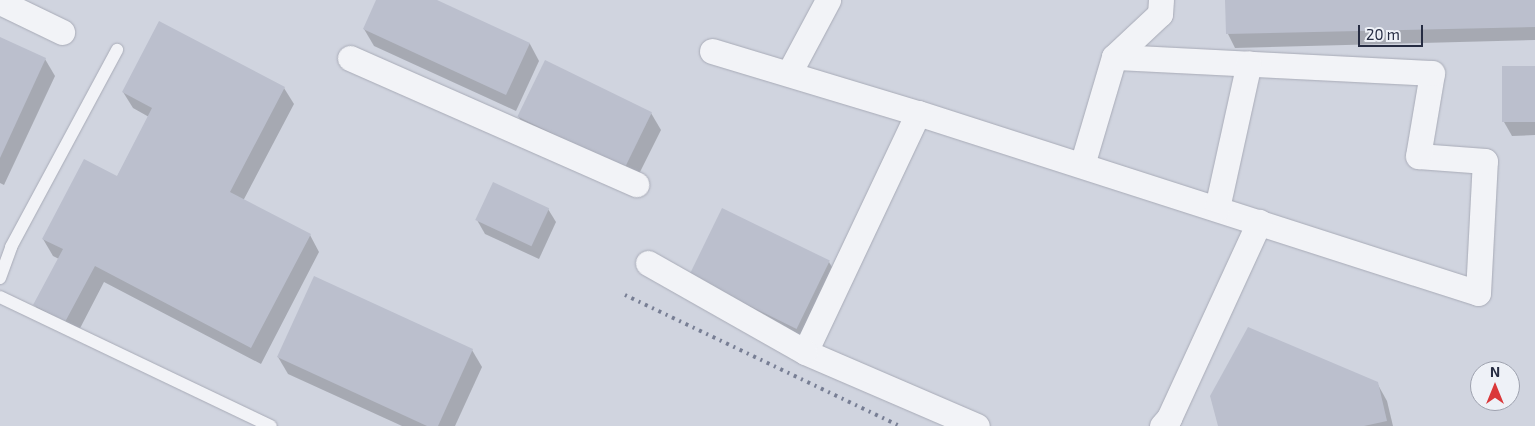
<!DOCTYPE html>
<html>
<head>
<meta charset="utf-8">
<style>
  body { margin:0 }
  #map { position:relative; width:1535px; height:426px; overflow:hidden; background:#dfe1e9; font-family:"Exo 2",sans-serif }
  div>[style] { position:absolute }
  .built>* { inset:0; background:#d0d4df }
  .shadow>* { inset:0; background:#0003 }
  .building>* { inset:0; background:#bbbfcd; transform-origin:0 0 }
  .roads { filter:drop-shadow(0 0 1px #a8abb7) drop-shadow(0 0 1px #a8abb7) }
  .service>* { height:12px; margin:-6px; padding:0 6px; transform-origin:6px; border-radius:6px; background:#f2f3f7 }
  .minor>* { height:25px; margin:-12.5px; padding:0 12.5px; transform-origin:12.5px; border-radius:12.5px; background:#f2f3f7 }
  .rail>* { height:4px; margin-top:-2px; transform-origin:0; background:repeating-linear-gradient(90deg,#777e94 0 2.5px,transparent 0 7.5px) }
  span { translate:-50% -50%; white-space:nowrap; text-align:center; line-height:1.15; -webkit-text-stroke:4.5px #eef1f7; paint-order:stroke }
  .north { position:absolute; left:1470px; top:361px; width:50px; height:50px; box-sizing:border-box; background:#eef1f7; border:1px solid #9ea2af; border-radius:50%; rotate:0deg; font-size:14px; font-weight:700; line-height:20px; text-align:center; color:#262c42 }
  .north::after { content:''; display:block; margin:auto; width:18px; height:22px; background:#da383a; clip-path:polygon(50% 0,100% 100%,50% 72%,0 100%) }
  .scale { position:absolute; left:1358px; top:25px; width:65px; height:22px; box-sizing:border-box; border:2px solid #262c42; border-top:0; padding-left:6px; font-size:15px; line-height:18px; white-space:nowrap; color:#262c42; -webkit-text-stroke:4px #eef1f7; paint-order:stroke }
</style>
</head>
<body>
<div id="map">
  <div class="built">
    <div style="clip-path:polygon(evenodd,0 0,1535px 0,1535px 426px,0 426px,0 0,1480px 371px,1510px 371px,1510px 401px,1480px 401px,1480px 371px)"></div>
  </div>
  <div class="shadow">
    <div style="clip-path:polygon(378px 0,434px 0,530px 44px,539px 61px,516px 111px,374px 46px,364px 29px)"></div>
    <div style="clip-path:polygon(1227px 0,1535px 0,1535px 40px,1235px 48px,1228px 34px)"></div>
    <div style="clip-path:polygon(0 38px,45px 59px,55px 76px,4px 185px,0 183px)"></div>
    <div style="clip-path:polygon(1535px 68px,1535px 135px,1512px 136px,1504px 122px)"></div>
    <div style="clip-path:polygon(284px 88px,294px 104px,243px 201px,310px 235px,319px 252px,261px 364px,104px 282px,75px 338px,45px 322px,35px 305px,59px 259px,53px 256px,43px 239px,117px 177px,149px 117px,133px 108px,123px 92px)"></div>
    <div style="clip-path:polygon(651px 113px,661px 130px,634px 184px,528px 132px,518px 116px)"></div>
    <div style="clip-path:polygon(548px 209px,556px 222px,539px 259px,485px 234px,477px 220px)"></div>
    <div style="clip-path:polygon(829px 262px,839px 279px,806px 345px,700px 293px)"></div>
    <div style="clip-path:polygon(315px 278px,472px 350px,482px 367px,455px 426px,402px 426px,288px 374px,278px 357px)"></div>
    <div style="clip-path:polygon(1377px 383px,1387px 401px,1393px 426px,1219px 426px)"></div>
  </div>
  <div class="building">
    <div style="clip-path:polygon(376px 0,437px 0,530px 43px,506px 95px,363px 29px)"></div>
    <div style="clip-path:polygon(1225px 0,1535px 0,1535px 27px,1226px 34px)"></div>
    <div style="clip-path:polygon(159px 21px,285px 87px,230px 192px,311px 234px,251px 348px,95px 266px,65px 322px,33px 305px,63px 249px,42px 239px,84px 159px,117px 176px,152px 108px,122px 92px)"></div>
    <div style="clip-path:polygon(0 37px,46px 58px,0 158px)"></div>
    <div style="left:545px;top:60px;width:119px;height:63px;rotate:26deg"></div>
    <div style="left:1535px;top:66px;width:56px;height:33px;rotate:90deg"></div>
    <div style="left:493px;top:182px;width:62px;height:42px;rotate:25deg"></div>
    <div style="left:722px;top:208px;width:120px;height:76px;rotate:26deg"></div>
    <div style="clip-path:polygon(314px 276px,473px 349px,438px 426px,427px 426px,277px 357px)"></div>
    <div style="clip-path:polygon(1248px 327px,1378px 382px,1387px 421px,1364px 426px,1218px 426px,1210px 396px)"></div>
  </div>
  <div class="roads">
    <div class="service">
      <div style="left:0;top:278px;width:33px;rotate:-70deg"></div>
      <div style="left:11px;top:247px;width:224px;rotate:-61.7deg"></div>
      <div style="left:0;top:297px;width:300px;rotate:25.5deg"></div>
    </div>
    <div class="minor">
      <div style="left:0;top:2px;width:69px;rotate:25.8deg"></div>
      <div style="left:712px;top:51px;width:215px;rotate:16.8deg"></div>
      <div style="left:918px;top:113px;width:588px;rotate:17.82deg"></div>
      <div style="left:1478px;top:293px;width:132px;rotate:-87deg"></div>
      <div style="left:1485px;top:161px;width:67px;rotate:-175.7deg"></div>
      <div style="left:1418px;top:156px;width:84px;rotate:-80.4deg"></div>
      <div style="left:1432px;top:73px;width:318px;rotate:-177.1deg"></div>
      <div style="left:350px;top:58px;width:313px;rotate:23.8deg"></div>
      <div style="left:789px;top:73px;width:83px;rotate:-61.9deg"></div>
      <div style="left:918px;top:113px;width:264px;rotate:115.3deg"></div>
      <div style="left:805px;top:352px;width:187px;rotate:23.3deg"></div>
      <div style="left:1082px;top:165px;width:113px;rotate:-73.5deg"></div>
      <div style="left:1114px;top:57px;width:63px;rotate:-43.1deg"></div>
      <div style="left:1160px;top:14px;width:14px;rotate:-86deg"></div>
      <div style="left:1217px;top:208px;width:148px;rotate:-77.6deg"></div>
      <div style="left:648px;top:263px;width:180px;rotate:29.5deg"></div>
      <div style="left:1162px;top:426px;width:11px;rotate:-49deg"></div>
      <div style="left:1169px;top:418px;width:216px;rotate:-65.3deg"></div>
    </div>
  </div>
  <div class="rail">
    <div style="left:625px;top:295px;width:305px;rotate:25.5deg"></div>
  </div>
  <div class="north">N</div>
  <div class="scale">20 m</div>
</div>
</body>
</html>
